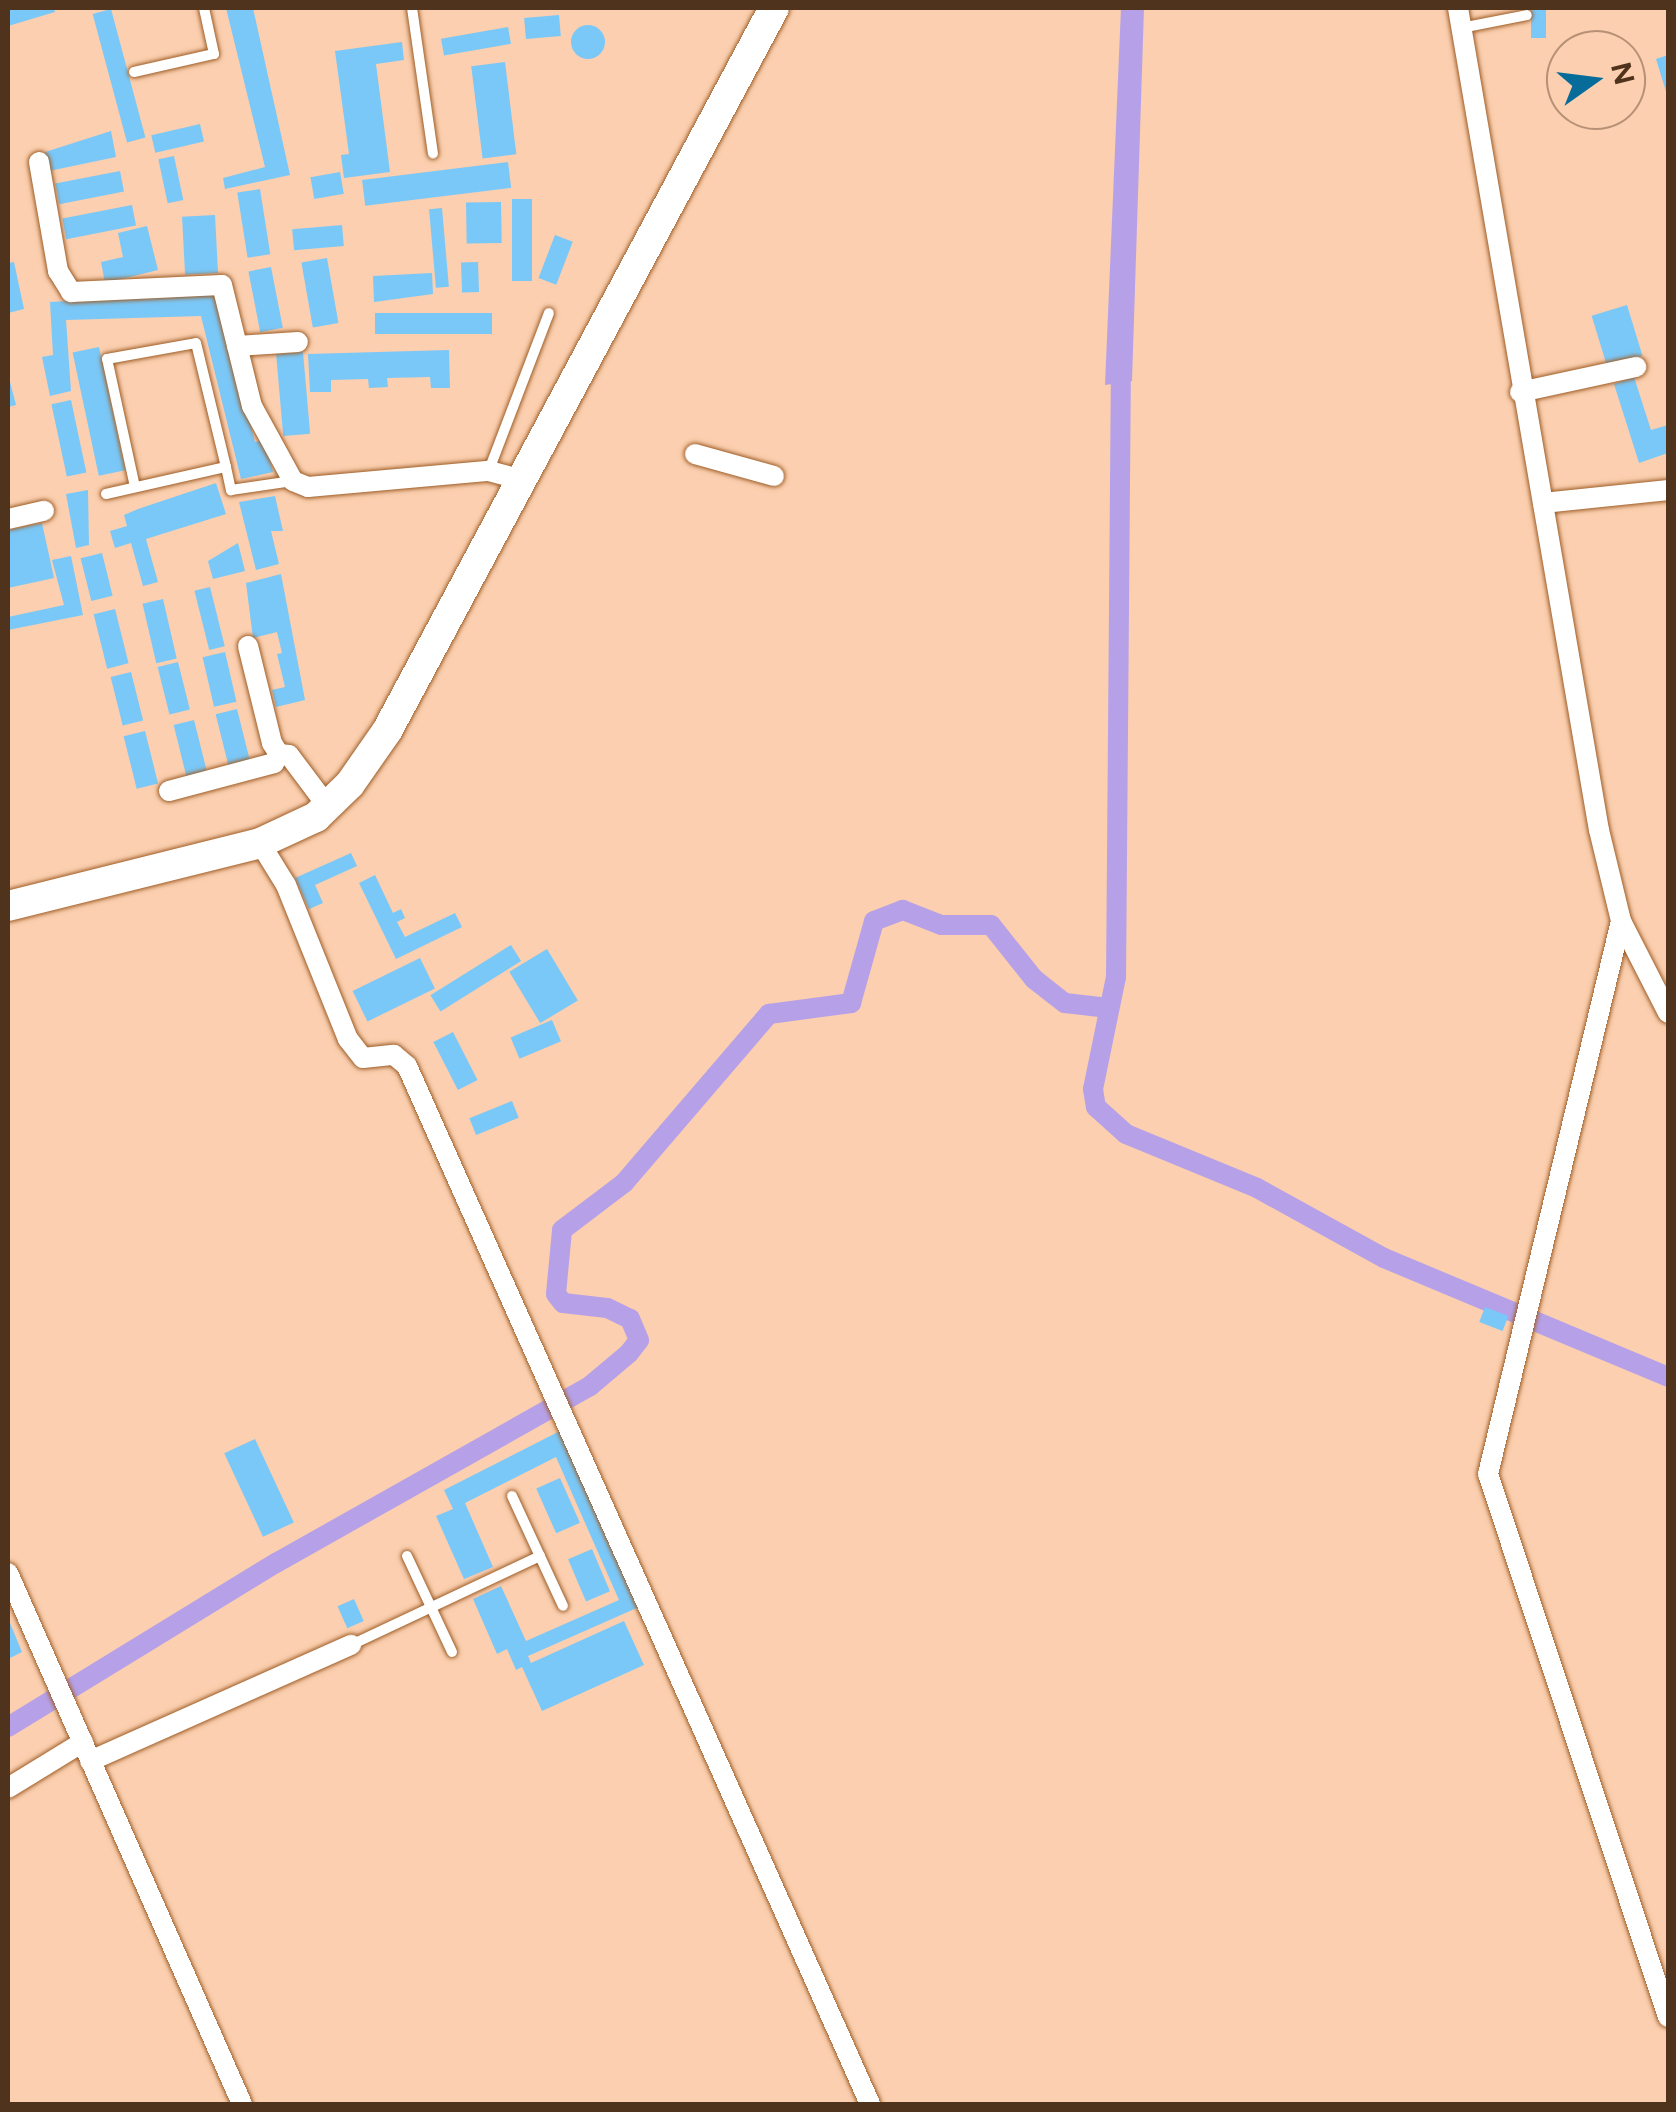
<!DOCTYPE html>
<html>
<head>
<meta charset="utf-8">
<style>
  body { margin:0 }
  #map { position:relative; width:1676px; height:2112px; overflow:hidden; background:#fbcfaf; font-family:Figtree,sans-serif }
  div>[style] { position:absolute }
  .water>* { inset:0; background:#b6a1e8 }
  .canal>* { height:20px; margin:-10px; padding:0 10px; transform-origin:10px; border-radius:10px; background:#b6a1e8 }
  .building>* { inset:0; background:#7ac8f8; transform-origin:0 0 }
  .round { border-radius:50% }
  .roads { filter:drop-shadow(0 0 2px #9e5d26) drop-shadow(0 0 2px #9e5d26) }
  .lane>* { height:10px; margin:-5px; padding:0 5px; transform-origin:5px; border-radius:5px; background:#fff }
  .street>* { height:20px; margin:-10px; padding:0 10px; transform-origin:10px; border-radius:10px; background:#fff }
  .secondary>* { height:30px; margin:-15px; padding:0 15px; transform-origin:15px; border-radius:15px; background:#fff }
  span { translate:-50% -50%; white-space:nowrap; text-align:center; line-height:1.15; -webkit-text-stroke:8px #fbcfaf; paint-order:stroke }
  .frame { position:absolute; inset:0; border:10px solid #50331d; pointer-events:none }
  .north { position:absolute; left:1546px; top:30px; width:100px; height:100px; box-sizing:border-box; background:#fbcfaf; border:2px solid #b79175; border-radius:50%; rotate:76deg; font-size:28px; font-weight:700; line-height:40px; text-align:center; color:#50331d }
  .north::after { content:''; display:block; margin:auto; width:35px; height:45px; background:#086c9a; clip-path:polygon(50% 0,100% 100%,50% 72%,0 100%) }
</style>
</head>
<body>
<div id="map">
  <div class="water">
    <div style="clip-path:polygon(1121px 8px,1144px 8px,1132px 381px,1105px 385px)"></div>
  </div>
  <div class="canal">
    <div style="left:1121px;top:359px;width:618px;rotate:90.46deg"></div>
    <div style="left:1116px;top:977px;width:114px;rotate:101.6deg"></div>
    <div style="left:1093px;top:1089px;width:18px;rotate:81deg"></div>
    <div style="left:1096px;top:1107px;width:40px;rotate:42deg"></div>
    <div style="left:1126px;top:1134px;width:142px;rotate:22.4deg"></div>
    <div style="left:1257px;top:1188px;width:145px;rotate:28.9deg"></div>
    <div style="left:1384px;top:1258px;width:308px;rotate:22.7deg"></div>
    <div style="left:8px;top:1727px;width:314px;rotate:-31.5deg"></div>
    <div style="left:276px;top:1563px;width:360px;rotate:-29.4deg"></div>
    <div style="left:590px;top:1386px;width:51px;rotate:-40.2deg"></div>
    <div style="left:629px;top:1353px;width:16px;rotate:-52deg"></div>
    <div style="left:639px;top:1340px;width:23px;rotate:-113deg"></div>
    <div style="left:630px;top:1319px;width:25px;rotate:-154deg"></div>
    <div style="left:607px;top:1308px;width:44px;rotate:-173.5deg"></div>
    <div style="left:563px;top:1303px;width:11px;rotate:-128deg"></div>
    <div style="left:556px;top:1294px;width:64px;rotate:-84.6deg"></div>
    <div style="left:562px;top:1230px;width:78px;rotate:-37.2deg"></div>
    <div style="left:624px;top:1183px;width:223px;rotate:-49.4deg"></div>
    <div style="left:769px;top:1014px;width:83px;rotate:-7.6deg"></div>
    <div style="left:851px;top:1003px;width:85px;rotate:-74.3deg"></div>
    <div style="left:874px;top:921px;width:31px;rotate:-21deg"></div>
    <div style="left:903px;top:910px;width:41px;rotate:21.5deg"></div>
    <div style="left:941px;top:925px;width:50px"></div>
    <div style="left:991px;top:925px;width:69px;rotate:51.5deg"></div>
    <div style="left:1034px;top:979px;width:39px;rotate:38deg"></div>
    <div style="left:1065px;top:1003px;width:44px;rotate:6.5deg"></div>
  </div>
  <div class="building">
    <div style="clip-path:polygon(8px 8px,54px 8px,55px 12px,8px 26px)"></div>
    <div style="clip-path:polygon(226px 8px,253px 8px,290px 175px,225px 189px,223px 178px,265px 167px)"></div>
    <div style="left:1531px;top:8px;width:15px;height:30px"></div>
    <div style="left:111px;top:9px;width:133px;height:19px;rotate:75deg"></div>
    <div style="left:559px;top:15px;width:21px;height:35px;rotate:85deg"></div>
    <div class="round" style="left:571px;top:25px;width:34px;height:34px"></div>
    <div style="left:508px;top:27px;width:17px;height:68px;rotate:80deg"></div>
    <div style="clip-path:polygon(402px 42px,404px 60px,376px 64px,390px 172px,344px 178px,341px 155px,349px 154px,335px 51px)"></div>
    <div style="clip-path:polygon(1668px 55px,1668px 98px,1656px 59px)"></div>
    <div style="left:505px;top:62px;width:93px;height:34px;rotate:83deg"></div>
    <div style="left:200px;top:124px;width:18px;height:50px;rotate:77deg"></div>
    <div style="clip-path:polygon(111px 131px,116px 157px,49px 171px,45px 152px)"></div>
    <div style="left:174px;top:156px;width:45px;height:16px;rotate:78deg"></div>
    <div style="left:508px;top:162px;width:26px;height:147px;rotate:83deg"></div>
    <div style="left:120px;top:171px;width:21px;height:66px;rotate:79deg"></div>
    <div style="left:340px;top:172px;width:22px;height:30px;rotate:80deg"></div>
    <div style="left:260px;top:189px;width:66px;height:23px;rotate:81deg"></div>
    <div style="left:512px;top:199px;width:20px;height:82px"></div>
    <div style="left:501px;top:202px;width:41px;height:35px;rotate:89deg"></div>
    <div style="left:132px;top:205px;width:21px;height:71px;rotate:79deg"></div>
    <div style="left:442px;top:208px;width:79px;height:13px;rotate:85deg"></div>
    <div style="left:215px;top:215px;width:58px;height:33px;rotate:87deg"></div>
    <div style="left:342px;top:225px;width:21px;height:50px;rotate:85deg"></div>
    <div style="clip-path:polygon(147px 226px,158px 270px,105px 283px,101px 262px,123px 257px,118px 233px)"></div>
    <div style="left:555px;top:235px;width:19px;height:46px;rotate:21deg"></div>
    <div style="left:327px;top:258px;width:66px;height:26px;rotate:80deg"></div>
    <div style="clip-path:polygon(14px 262px,24px 309px,8px 313px,8px 263px)"></div>
    <div style="left:478px;top:262px;width:30px;height:17px;rotate:88deg"></div>
    <div style="left:271px;top:267px;width:62px;height:23px;rotate:79deg"></div>
    <div style="clip-path:polygon(432px 273px,433px 294px,374px 302px,373px 276px)"></div>
    <div style="clip-path:polygon(196px 294px,219px 296px,255px 442px,265px 440px,273px 472px,241px 479px,201px 316px,66px 320px,71px 391px,50px 396px,42px 357px,53px 355px,50px 302px)"></div>
    <div style="left:1627px;top:305px;width:53px;height:37px;rotate:73deg"></div>
    <div style="left:492px;top:313px;width:21px;height:117px;rotate:90deg"></div>
    <div style="left:99px;top:347px;width:126px;height:27px;rotate:78deg"></div>
    <div style="clip-path:polygon(449px 350px,450px 388px,431px 388px,430px 377px,387px 378px,388px 387px,369px 388px,368px 379px,331px 380px,331px 392px,310px 392px,308px 354px)"></div>
    <div style="left:303px;top:352px;width:82px;height:27px;rotate:85deg"></div>
    <div style="clip-path:polygon(8px 374px,16px 405px,8px 407px)"></div>
    <div style="clip-path:polygon(1634px 377px,1651px 430px,1668px 425px,1668px 453px,1639px 463px,1614px 384px)"></div>
    <div style="left:71px;top:400px;width:74px;height:20px;rotate:78deg"></div>
    <div style="clip-path:polygon(216px 483px,226px 514px,146px 539px,158px 582px,143px 586px,131px 543px,115px 548px,110px 531px,127px 526px,124px 515px,138px 509px)"></div>
    <div style="clip-path:polygon(88px 490px,89px 545px,76px 548px,66px 494px)"></div>
    <div style="clip-path:polygon(275px 496px,283px 531px,271px 531px,279px 564px,256px 570px,239px 502px)"></div>
    <div style="clip-path:polygon(42px 523px,54px 578px,8px 588px,8px 530px)"></div>
    <div style="clip-path:polygon(238px 543px,245px 571px,213px 579px,208px 561px)"></div>
    <div style="left:102px;top:553px;width:44px;height:22px;rotate:76deg"></div>
    <div style="clip-path:polygon(71px 556px,83px 615px,8px 630px,8px 617px,64px 605px,52px 560px)"></div>
    <div style="clip-path:polygon(281px 574px,305px 700px,276px 707px,272px 690px,285px 687px,277px 654px,282px 653px,277px 632px,253px 638px,246px 583px)"></div>
    <div style="left:210px;top:587px;width:61px;height:16px;rotate:76deg"></div>
    <div style="left:163px;top:599px;width:61px;height:21px;rotate:77deg"></div>
    <div style="left:115px;top:609px;width:56px;height:22px;rotate:76deg"></div>
    <div style="left:225px;top:652px;width:51px;height:23px;rotate:77deg"></div>
    <div style="left:178px;top:662px;width:49px;height:21px;rotate:76deg"></div>
    <div style="left:131px;top:672px;width:50px;height:21px;rotate:76deg"></div>
    <div style="left:237px;top:709px;width:55px;height:22px;rotate:76deg"></div>
    <div style="left:194px;top:720px;width:55px;height:21px;rotate:76deg"></div>
    <div style="left:145px;top:731px;width:54px;height:22px;rotate:76deg"></div>
    <div style="clip-path:polygon(351px 853px,357px 866px,315px 885px,323px 903px,309px 909px,295px 878px)"></div>
    <div style="clip-path:polygon(375px 875px,393px 913px,401px 909px,405px 918px,397px 922px,405px 937px,455px 913px,462px 927px,396px 959px,359px 883px)"></div>
    <div style="left:511px;top:945px;width:19px;height:95px;rotate:58deg"></div>
    <div style="left:547px;top:949px;width:60px;height:44px;rotate:59deg"></div>
    <div style="left:420px;top:958px;width:34px;height:75px;rotate:64deg"></div>
    <div style="left:552px;top:1020px;width:23px;height:45px;rotate:67deg"></div>
    <div style="left:453px;top:1032px;width:54px;height:22px;rotate:63deg"></div>
    <div style="left:512px;top:1101px;width:18px;height:46px;rotate:68deg"></div>
    <div style="left:1485px;top:1307px;width:25px;height:16px;rotate:21deg"></div>
    <div style="clip-path:polygon(560px 1431px,639px 1607px,528px 1656px,531px 1663px,624px 1621px,644px 1665px,542px 1711px,522px 1667px,516px 1670px,507px 1649px,497px 1654px,473px 1599px,501px 1586px,526px 1641px,619px 1600px,556px 1457px,465px 1503px,493px 1567px,464px 1579px,436px 1516px,453px 1509px,444px 1490px)"></div>
    <div style="left:255px;top:1439px;width:92px;height:34px;rotate:65deg"></div>
    <div style="left:560px;top:1478px;width:49px;height:26px;rotate:66deg"></div>
    <div style="left:592px;top:1549px;width:46px;height:26px;rotate:67deg"></div>
    <div style="left:354px;top:1599px;width:24px;height:18px;rotate:66deg"></div>
    <div style="clip-path:polygon(8px 1618px,22px 1652px,8px 1659px)"></div>
  </div>
  <div class="roads">
    <div class="lane">
      <div style="left:412px;top:8px;width:147px;rotate:81.8deg"></div>
      <div style="left:1461px;top:28px;width:67px;rotate:-11.1deg"></div>
      <div style="left:134px;top:72px;width:82px;rotate:-12.7deg"></div>
      <div style="left:214px;top:54px;width:47px;rotate:-102.3deg"></div>
      <div style="left:489px;top:470px;width:168px;rotate:-69.1deg"></div>
      <div style="left:135px;top:487px;width:131px;rotate:-102.3deg"></div>
      <div style="left:107px;top:359px;width:90px;rotate:-10.2deg"></div>
      <div style="left:196px;top:343px;width:128px;rotate:76.4deg"></div>
      <div style="left:106px;top:494px;width:123px;rotate:-12.7deg"></div>
      <div style="left:226px;top:467px;width:24px;rotate:78deg"></div>
      <div style="left:231px;top:490px;width:62px;rotate:-8.4deg"></div>
      <div style="left:512px;top:1496px;width:121px;rotate:65.1deg"></div>
      <div style="left:407px;top:1556px;width:106px;rotate:64.9deg"></div>
      <div style="left:351px;top:1645px;width:209px;rotate:-25.2deg"></div>
    </div>
    <div class="street">
      <div style="left:1458px;top:8px;width:834px;rotate:80.27deg"></div>
      <div style="left:1599px;top:830px;width:94px;rotate:76.4deg"></div>
      <div style="left:1621px;top:921px;width:103px;rotate:62.9deg"></div>
      <div style="left:39px;top:162px;width:111px;rotate:80.1deg"></div>
      <div style="left:58px;top:271px;width:25px;rotate:58deg"></div>
      <div style="left:71px;top:292px;width:151px;rotate:-2.7deg"></div>
      <div style="left:222px;top:285px;width:125px;rotate:76.1deg"></div>
      <div style="left:252px;top:406px;width:85px;rotate:61.3deg"></div>
      <div style="left:293px;top:481px;width:16px;rotate:22deg"></div>
      <div style="left:308px;top:487px;width:182px;rotate:-5.1deg"></div>
      <div style="left:489px;top:471px;width:30px;rotate:15deg"></div>
      <div style="left:237px;top:346px;width:61px;rotate:-3.8deg"></div>
      <div style="left:1520px;top:392px;width:119px;rotate:-12.2deg"></div>
      <div style="left:695px;top:454px;width:82px;rotate:15.6deg"></div>
      <div style="left:1543px;top:503px;width:126px;rotate:-5.9deg"></div>
      <div style="left:8px;top:519px;width:37px;rotate:-13deg"></div>
      <div style="left:248px;top:646px;width:100px;rotate:76.1deg"></div>
      <div style="left:272px;top:743px;width:13px;rotate:58deg"></div>
      <div style="left:279px;top:754px;width:10px;rotate:6deg"></div>
      <div style="left:289px;top:755px;width:65px;rotate:53.1deg"></div>
      <div style="left:169px;top:791px;width:109px;rotate:-14.9deg"></div>
      <div style="left:274px;top:763px;width:10px;rotate:-61deg"></div>
      <div style="left:260px;top:843px;width:49px;rotate:58.2deg"></div>
      <div style="left:286px;top:885px;width:166px;rotate:68.1deg"></div>
      <div style="left:348px;top:1039px;width:24px;rotate:52deg"></div>
      <div style="left:363px;top:1058px;width:31px;rotate:-6deg"></div>
      <div style="left:394px;top:1055px;width:17px;rotate:40deg"></div>
      <div style="left:407px;top:1066px;width:1137px;rotate:65.96deg"></div>
      <div style="left:1621px;top:921px;width:569px;rotate:103.52deg"></div>
      <div style="left:1488px;top:1474px;width:572px;rotate:71.66deg"></div>
      <div style="left:8px;top:1573px;width:580px;rotate:66.22deg"></div>
      <div style="left:90px;top:1761px;width:286px;rotate:-24deg"></div>
      <div style="left:8px;top:1788px;width:88px;rotate:-31.5deg"></div>
    </div>
    <div class="secondary">
      <div style="left:8px;top:906px;width:260px;rotate:-14deg"></div>
      <div style="left:260px;top:843px;width:62px;rotate:-24.9deg"></div>
      <div style="left:316px;top:817px;width:47px;rotate:-44.1deg"></div>
      <div style="left:350px;top:784px;width:65px;rotate:-55.1deg"></div>
      <div style="left:387px;top:731px;width:820px;rotate:-61.84deg"></div>
    </div>
  </div>
  <div class="frame"></div>
  <div class="north">N</div>
</div>
</body>
</html>
